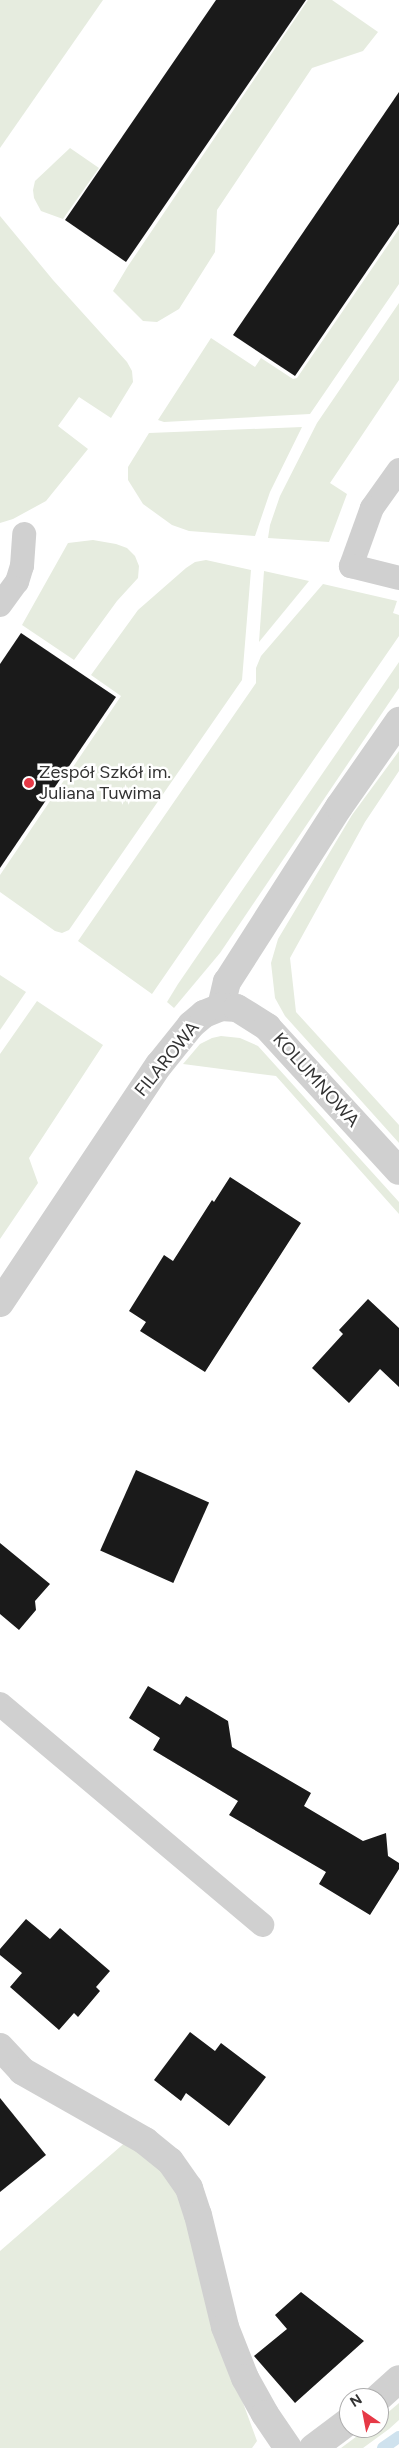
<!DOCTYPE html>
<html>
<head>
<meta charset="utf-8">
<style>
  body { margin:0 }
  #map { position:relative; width:399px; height:2448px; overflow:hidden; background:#fff; font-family:Figtree,sans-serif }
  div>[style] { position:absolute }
  .green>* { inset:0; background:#e6ecdf }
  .stream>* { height:12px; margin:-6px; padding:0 6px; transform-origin:6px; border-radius:6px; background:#cfe2ee }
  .building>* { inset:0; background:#1a1a1a; transform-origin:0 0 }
  .service>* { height:24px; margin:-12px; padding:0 12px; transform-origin:12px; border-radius:12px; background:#d0d0d0 }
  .minor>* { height:28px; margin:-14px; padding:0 14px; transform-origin:14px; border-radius:14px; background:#d0d0d0 }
  .tertiary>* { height:28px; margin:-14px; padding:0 14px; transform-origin:14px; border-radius:14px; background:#d0d0d0 }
  .dots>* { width:14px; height:14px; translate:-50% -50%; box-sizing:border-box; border:2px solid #fff; border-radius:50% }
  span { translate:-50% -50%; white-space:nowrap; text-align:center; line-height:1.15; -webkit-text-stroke:5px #fff; paint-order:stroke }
  .poi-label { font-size:18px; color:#333 }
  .left { translate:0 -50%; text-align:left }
  .street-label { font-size:18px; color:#333 }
  .north { position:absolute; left:339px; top:2388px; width:50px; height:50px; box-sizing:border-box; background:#fff; border:1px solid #adadad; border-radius:50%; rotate:327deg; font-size:14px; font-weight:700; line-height:20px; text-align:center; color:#333 }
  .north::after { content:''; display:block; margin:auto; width:18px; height:22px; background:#e63946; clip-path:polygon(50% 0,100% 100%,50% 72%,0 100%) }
</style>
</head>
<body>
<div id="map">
  <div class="green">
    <div style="clip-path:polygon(0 0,103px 0,0 148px)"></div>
    <div style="clip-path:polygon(308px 0,332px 0,378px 32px,363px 51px,312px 68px,217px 210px,215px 252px,179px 309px,157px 322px,143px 321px,113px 291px,128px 266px)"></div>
    <div style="clip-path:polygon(70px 148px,99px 168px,63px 219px,41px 211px,34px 198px,33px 190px,35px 181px)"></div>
    <div style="clip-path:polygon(0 216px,53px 280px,127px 362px,132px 371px,133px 382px,111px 418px,79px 397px,58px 426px,88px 449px,46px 501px,13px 519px,0 523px)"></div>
    <div style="clip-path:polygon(399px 229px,399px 284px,310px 414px,164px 422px,158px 420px,211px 338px,255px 367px,261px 358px,293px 379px,297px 378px)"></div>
    <div style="clip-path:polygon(399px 303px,399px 380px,330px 483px,347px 494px,329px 542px,268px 538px,270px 525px,280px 496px,317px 423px)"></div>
    <div style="clip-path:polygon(302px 427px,270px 492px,255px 536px,189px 531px,172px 525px,143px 504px,128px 480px,128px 467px,149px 433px)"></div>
    <div style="clip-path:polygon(93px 540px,116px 544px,127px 548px,135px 556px,139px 566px,138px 578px,117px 601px,74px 660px,22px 625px,68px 543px)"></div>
    <div style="clip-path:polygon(206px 560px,251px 570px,242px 680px,69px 930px,62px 933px,55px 931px,0 892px,0 875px,121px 696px,91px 675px,138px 610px,186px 568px,195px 562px)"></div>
    <div style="clip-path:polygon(264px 571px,309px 581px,259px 642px)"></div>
    <div style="clip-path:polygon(323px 584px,397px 601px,393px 613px,399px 615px,399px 636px,152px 994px,78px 941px,256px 683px,256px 668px,261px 656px)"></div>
    <div style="clip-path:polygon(399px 662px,399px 688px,220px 953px,174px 1008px,167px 1002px,178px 984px)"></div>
    <div style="clip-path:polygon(399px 751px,399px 771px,365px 822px,290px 958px,296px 1012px,399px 1125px,399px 1143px,285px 1016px,275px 998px,271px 963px,278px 939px,352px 815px)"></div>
    <div style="clip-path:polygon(0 975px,26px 992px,0 1030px)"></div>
    <div style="clip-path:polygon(37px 1001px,103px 1045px,29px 1158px,38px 1183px,0 1239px,0 1054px)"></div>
    <div style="clip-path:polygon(221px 1036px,240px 1038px,258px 1046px,399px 1202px,399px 1214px,276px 1076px,183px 1064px,200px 1044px,212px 1038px)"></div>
    <div style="clip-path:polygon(128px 2140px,183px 2191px,235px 2381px,257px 2441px,252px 2448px,0 2448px,0 2251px)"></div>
    <div style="clip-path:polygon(399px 2403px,399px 2420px,389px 2429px,363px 2448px,341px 2448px,368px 2428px,379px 2428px,379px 2420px)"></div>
  </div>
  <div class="stream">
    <div style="left:383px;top:2448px;width:19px;rotate:-35deg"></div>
  </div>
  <div class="building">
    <div style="clip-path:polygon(216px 0,306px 0,126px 262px,65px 220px)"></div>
    <div style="clip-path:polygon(399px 92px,399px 224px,295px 376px,233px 335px)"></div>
    <div style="clip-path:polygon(21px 633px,116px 697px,0 868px,0 664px)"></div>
    <div style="clip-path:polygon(230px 1177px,301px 1223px,205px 1372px,140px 1331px,146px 1322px,129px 1311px,164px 1255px,173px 1261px,212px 1200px,214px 1202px)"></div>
    <div style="clip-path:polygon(368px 1299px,399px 1328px,399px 1387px,380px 1369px,349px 1403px,312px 1368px,343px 1334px,339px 1330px)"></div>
    <div style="left:136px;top:1470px;width:80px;height:88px;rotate:24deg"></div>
    <div style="clip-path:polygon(0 1543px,50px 1584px,35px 1601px,36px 1610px,19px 1630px,0 1614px)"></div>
    <div style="clip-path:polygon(148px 1686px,180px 1705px,186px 1696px,228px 1721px,232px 1747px,311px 1793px,304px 1806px,363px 1841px,386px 1833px,388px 1856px,399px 1863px,399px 1869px,370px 1915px,319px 1884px,326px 1872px,229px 1815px,238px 1801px,153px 1750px,160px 1738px,129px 1718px)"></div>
    <div style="clip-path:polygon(26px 1919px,50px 1939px,60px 1928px,110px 1971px,96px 1987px,100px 1991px,78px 2017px,74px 2013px,59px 2030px,10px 1987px,22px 1973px,0 1955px,0 1949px)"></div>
    <div style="clip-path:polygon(190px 2032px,215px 2051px,221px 2043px,266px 2077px,229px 2126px,186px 2093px,181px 2101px,154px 2080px)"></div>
    <div style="clip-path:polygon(0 2098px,46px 2155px,0 2192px)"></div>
    <div style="clip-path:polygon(301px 2292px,364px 2341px,295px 2403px,254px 2356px,287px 2329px,275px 2315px)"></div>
  </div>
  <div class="service">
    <div style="left:399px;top:470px;width:47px;rotate:125.4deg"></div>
    <div style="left:372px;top:508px;width:62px;rotate:109.9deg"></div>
    <div style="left:351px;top:566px;width:49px;rotate:14deg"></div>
    <div style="left:0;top:605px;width:29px;rotate:-54deg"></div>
    <div style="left:17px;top:582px;width:17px;rotate:-73deg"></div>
    <div style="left:22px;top:566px;width:32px;rotate:-86deg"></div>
    <div style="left:0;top:1704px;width:343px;rotate:40.1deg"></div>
  </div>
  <div class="minor">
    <div style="left:221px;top:1007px;width:26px;rotate:-77deg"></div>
    <div style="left:227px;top:982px;width:208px;rotate:-57.4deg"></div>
    <div style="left:339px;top:807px;width:105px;rotate:-55.1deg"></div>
    <div style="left:0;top:2047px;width:33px;rotate:47deg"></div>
    <div style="left:22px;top:2071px;width:142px;rotate:29.6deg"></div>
    <div style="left:145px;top:2141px;width:32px;rotate:39deg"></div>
    <div style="left:170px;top:2161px;width:33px;rotate:55deg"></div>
    <div style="left:189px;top:2188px;width:28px;rotate:72deg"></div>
    <div style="left:198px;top:2215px;width:115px;rotate:76.4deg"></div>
    <div style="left:225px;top:2327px;width:55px;rotate:68.6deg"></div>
    <div style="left:245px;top:2378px;width:41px;rotate:60.9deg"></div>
    <div style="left:265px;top:2414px;width:41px;rotate:55.9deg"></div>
  </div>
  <div class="tertiary">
    <div style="left:0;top:1303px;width:286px;rotate:-56.3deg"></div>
    <div style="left:159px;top:1065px;width:51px;rotate:-51.3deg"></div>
    <div style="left:191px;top:1025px;width:17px;rotate:-40deg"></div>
    <div style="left:204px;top:1014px;width:18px;rotate:-22deg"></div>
    <div style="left:221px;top:1007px;width:16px;rotate:4deg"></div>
    <div style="left:237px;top:1008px;width:36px;rotate:32deg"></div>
    <div style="left:267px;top:1027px;width:195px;rotate:47.5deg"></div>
    <div style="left:378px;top:2398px;width:28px;rotate:-42deg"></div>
    <div style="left:313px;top:2448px;width:45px;rotate:-36.9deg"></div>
  </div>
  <div class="dots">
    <div style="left:29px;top:783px;background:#e63946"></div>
  </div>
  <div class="poi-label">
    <span class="left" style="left:39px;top:783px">Zespół Szkół im.<br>Juliana Tuwima</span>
  </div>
  <div class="street-label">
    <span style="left:167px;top:1059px;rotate:-51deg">FILAROWA</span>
    <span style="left:316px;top:1080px;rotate:48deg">KOLUMNOWA</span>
  </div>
  <div class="north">N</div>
</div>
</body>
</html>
